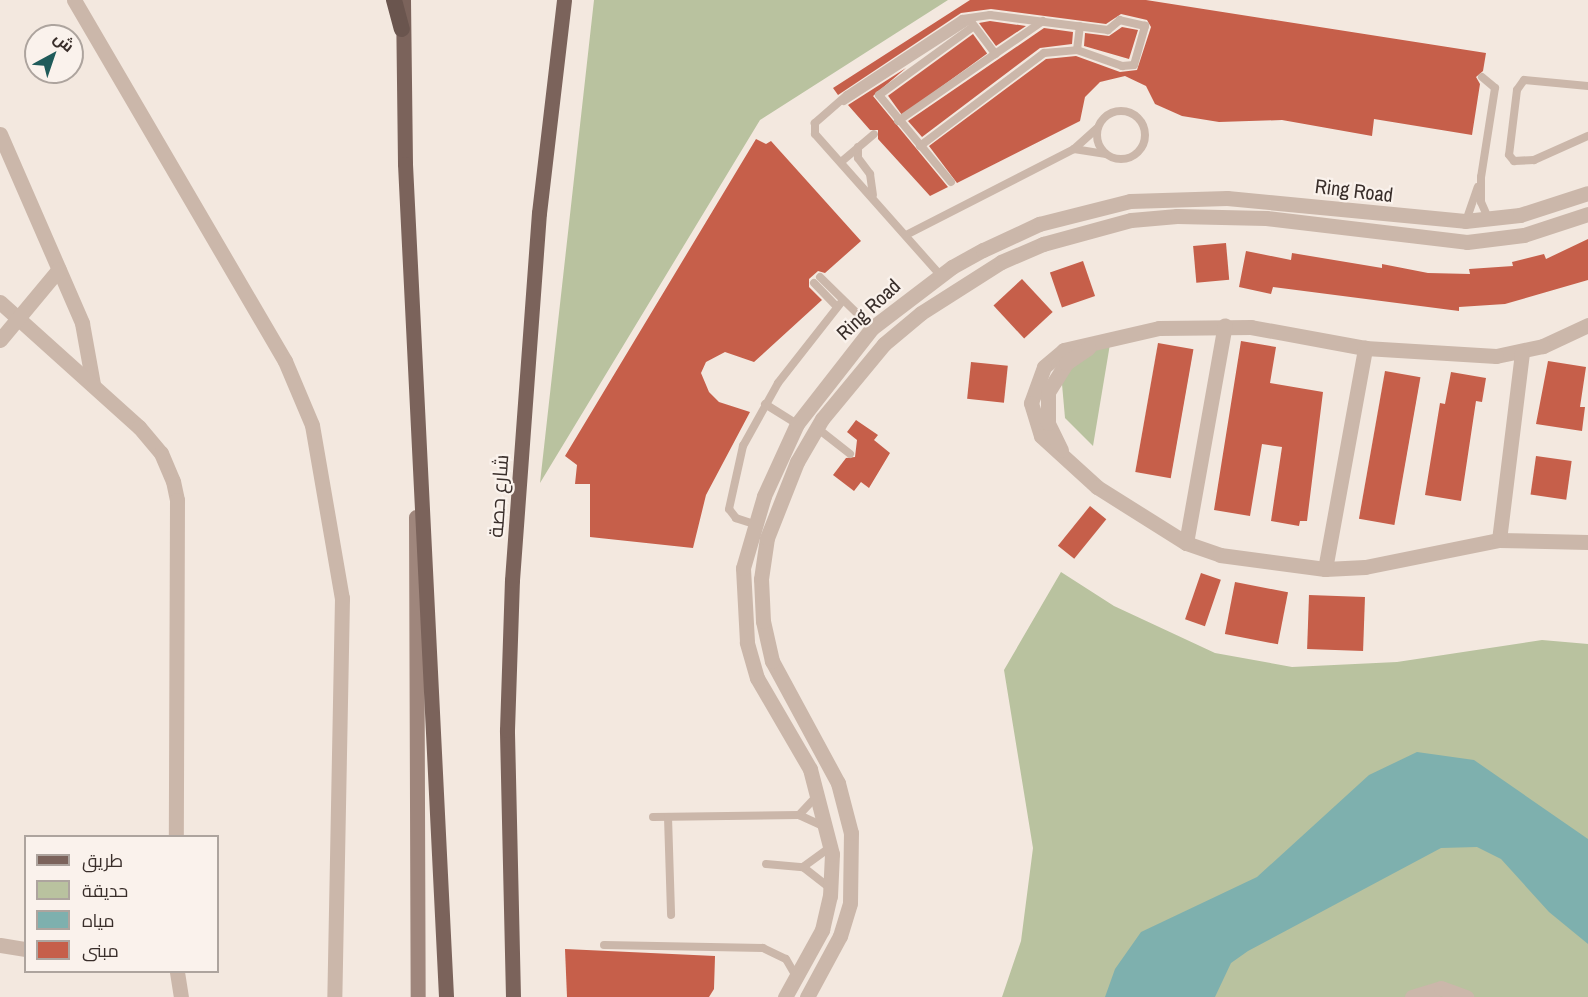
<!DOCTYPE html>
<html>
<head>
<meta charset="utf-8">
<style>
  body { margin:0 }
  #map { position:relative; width:1588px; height:997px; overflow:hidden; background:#f3e8df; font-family:"Archivo Narrow",Cairo,sans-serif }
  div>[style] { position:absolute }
  .green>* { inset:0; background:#b9c29f }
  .water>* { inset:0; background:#7eb0ae }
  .building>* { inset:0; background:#c65f4a; transform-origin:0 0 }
  .service>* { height:8px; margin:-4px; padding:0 4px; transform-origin:4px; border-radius:4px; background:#cbb7aa }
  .service>.ring { margin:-4px; padding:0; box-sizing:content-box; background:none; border:8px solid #cbb7aa; border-radius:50% }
  .minor>* { height:15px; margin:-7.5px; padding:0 7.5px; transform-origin:7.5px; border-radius:7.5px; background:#cbb7aa }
  .tertiary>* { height:15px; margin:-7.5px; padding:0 7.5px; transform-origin:7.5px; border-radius:7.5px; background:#cbb7aa }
  .secondary>* { height:15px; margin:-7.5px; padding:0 7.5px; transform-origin:7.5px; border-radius:7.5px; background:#9f867c }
  .primary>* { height:15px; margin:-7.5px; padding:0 7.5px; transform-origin:7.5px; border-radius:7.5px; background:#7b635b }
  .trunk>* { height:16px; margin:-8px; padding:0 8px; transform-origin:8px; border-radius:8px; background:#6a554e }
  span { translate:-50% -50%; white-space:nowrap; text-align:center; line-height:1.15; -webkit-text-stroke:4.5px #faf2ec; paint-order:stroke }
  .street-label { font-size:20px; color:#392e2a }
  .legend { position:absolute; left:24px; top:835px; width:195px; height:138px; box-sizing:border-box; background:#faf2ec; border:2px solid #ada49e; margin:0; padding:8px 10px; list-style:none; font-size:18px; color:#392e2a }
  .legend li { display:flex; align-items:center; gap:12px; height:30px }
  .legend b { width:30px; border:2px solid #ada49e }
  .north { position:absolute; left:24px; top:24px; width:60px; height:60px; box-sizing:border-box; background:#faf2ec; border:2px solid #ada49e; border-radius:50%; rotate:40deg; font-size:16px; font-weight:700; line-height:24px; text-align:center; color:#392e2a }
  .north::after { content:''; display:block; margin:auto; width:21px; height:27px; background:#1f5b5a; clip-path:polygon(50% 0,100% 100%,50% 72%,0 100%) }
</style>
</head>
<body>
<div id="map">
  <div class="green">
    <div style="clip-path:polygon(594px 0,948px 0,760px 120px,540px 483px)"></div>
    <div style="clip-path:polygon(1110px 344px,1093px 446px,1065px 418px,1062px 384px,1076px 358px)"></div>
    <div style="clip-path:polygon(1061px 572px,1114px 606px,1215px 653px,1292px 667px,1397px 662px,1542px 640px,1588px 644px,1588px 997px,1002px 997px,1021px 941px,1033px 848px,1004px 670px)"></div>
  </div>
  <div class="water">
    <div style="clip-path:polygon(1417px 752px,1474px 760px,1588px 839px,1588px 944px,1549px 912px,1501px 859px,1477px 847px,1441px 848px,1248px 951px,1231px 963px,1215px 997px,1105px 997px,1115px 969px,1141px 932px,1257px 877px,1369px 775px)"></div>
  </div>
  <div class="building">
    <div style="clip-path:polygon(970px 0,1146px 0,1486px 53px,1483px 71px,1476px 77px,1480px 84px,1472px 135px,1374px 119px,1372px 136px,1282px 120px,1219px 122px,1182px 116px,1155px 104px,1146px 86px,1125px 76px,1100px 82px,1085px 97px,1080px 121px,957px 183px,929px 146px,1046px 59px,1076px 56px,1120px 72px,1137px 70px,1151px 27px,1147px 20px,1121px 14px,1106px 24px,991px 9px,961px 13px,838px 95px,833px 88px)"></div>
    <div style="clip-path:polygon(990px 21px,1026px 26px,996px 46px,979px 23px)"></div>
    <div style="clip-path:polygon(1122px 27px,1138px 30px,1129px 59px,1084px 46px,1085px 33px,1109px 36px)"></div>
    <div style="clip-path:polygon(1044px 28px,1073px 32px,1072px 44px,1040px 48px,922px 137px,908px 121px)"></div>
    <div style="left:973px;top:34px;width:24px;height:105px;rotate:54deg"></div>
    <div style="clip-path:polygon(906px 68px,873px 96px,948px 187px,930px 196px,878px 139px,878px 130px,870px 130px,848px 105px)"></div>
    <div style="clip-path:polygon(756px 139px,766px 144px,771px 141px,861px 241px,825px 273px,818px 271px,809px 279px,809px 287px,822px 300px,754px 362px,725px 352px,706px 362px,701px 373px,709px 392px,719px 402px,750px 412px,706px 495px,693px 548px,590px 537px,590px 484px,575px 484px,577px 465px,565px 456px)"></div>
    <div style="clip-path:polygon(1588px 239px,1588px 280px,1505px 304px,1459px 307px,1459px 311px,1273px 287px,1271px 294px,1239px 287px,1246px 251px,1291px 260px,1292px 253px,1382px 268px,1382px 264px,1428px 273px,1470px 274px,1469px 269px,1513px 266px,1512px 262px,1544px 254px,1546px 259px)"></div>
    <div style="left:1226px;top:243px;width:37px;height:33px;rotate:85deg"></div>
    <div style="left:1083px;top:261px;width:37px;height:35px;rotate:71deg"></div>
    <div style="left:1022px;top:279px;width:45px;height:39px;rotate:47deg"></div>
    <div style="clip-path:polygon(1241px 341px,1276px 347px,1270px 383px,1323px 392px,1307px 521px,1300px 521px,1299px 526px,1271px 521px,1282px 447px,1262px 444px,1250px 516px,1214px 510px)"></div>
    <div style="left:1158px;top:343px;width:36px;height:131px;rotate:10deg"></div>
    <div style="clip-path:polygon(1548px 361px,1586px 367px,1580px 407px,1585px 407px,1582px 431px,1536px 424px)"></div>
    <div style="left:971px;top:362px;width:37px;height:37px;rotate:6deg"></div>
    <div style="left:1385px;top:371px;width:36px;height:150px;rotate:10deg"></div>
    <div style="clip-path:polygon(1451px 372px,1486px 378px,1482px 402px,1476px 401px,1461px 501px,1425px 495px,1440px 403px,1445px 404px)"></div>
    <div style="clip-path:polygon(856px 420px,878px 435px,874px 440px,890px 453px,869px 488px,861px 482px,854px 491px,833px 475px,846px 458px,855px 457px,857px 440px,847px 432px)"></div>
    <div style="left:1536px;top:456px;width:36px;height:39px;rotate:8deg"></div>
    <div style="left:1090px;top:506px;width:21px;height:51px;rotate:39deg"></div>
    <div style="left:1201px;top:573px;width:21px;height:49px;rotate:19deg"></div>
    <div style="left:1235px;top:582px;width:54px;height:53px;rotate:11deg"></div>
    <div style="left:1309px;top:595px;width:56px;height:54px;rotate:2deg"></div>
    <div style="clip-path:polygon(565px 949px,715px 956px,714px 989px,709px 997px,567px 997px)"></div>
  </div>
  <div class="service">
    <div style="left:972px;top:23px;width:39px;rotate:53deg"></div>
    <div style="left:1077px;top:50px;width:24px;rotate:-83deg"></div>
    <div style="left:1482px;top:77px;width:17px;rotate:40deg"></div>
    <div style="left:1495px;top:88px;width:90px;rotate:98.9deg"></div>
    <div style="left:1481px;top:177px;width:25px;rotate:90deg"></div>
    <div style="left:1481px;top:202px;width:17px;rotate:66deg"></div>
    <div style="left:1588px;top:86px;width:64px;rotate:-174.6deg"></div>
    <div style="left:1524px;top:80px;width:12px;rotate:125deg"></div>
    <div style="left:1517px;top:90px;width:65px;rotate:97deg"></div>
    <div style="left:1509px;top:155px;width:8px;rotate:50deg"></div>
    <div style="left:1514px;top:161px;width:20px;rotate:-3deg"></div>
    <div style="left:1534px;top:160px;width:59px;rotate:-24deg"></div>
    <div style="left:844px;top:101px;width:149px;rotate:-32.9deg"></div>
    <div class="ring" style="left:1097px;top:111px;width:40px;height:40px"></div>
    <div style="left:898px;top:121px;width:176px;rotate:-34.6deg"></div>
    <div style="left:920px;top:146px;width:155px;rotate:-36.9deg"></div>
    <div style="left:1044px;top:53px;width:33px;rotate:-5deg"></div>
    <div style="left:1077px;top:50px;width:48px;rotate:19.6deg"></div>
    <div style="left:1122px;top:66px;width:12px;rotate:-5deg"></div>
    <div style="left:1134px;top:65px;width:41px;rotate:-74.2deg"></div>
    <div style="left:1145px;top:26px;width:26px;rotate:-167deg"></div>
    <div style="left:1120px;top:20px;width:16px;rotate:140deg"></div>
    <div style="left:1108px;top:30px;width:119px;rotate:-172.8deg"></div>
    <div style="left:990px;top:15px;width:28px;rotate:172deg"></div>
    <div style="left:962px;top:19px;width:138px;rotate:146.5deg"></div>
    <div style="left:847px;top:95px;width:43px;rotate:138.8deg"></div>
    <div style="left:815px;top:123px;width:11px;rotate:90deg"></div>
    <div style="left:815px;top:134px;width:188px;rotate:48.4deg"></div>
    <div style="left:858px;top:147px;width:11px;rotate:90deg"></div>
    <div style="left:858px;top:158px;width:20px;rotate:53deg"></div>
    <div style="left:870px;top:174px;width:21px;rotate:82deg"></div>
    <div style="left:1074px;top:149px;width:31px;rotate:9deg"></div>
    <div style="left:841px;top:162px;width:43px;rotate:-40.3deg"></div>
    <div style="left:951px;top:182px;width:113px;rotate:-129.6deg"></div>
    <div style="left:879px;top:95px;width:117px;rotate:-36deg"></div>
    <div style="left:1466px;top:221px;width:36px;rotate:-71deg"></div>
    <div style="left:908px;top:234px;width:186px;rotate:-27.1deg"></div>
    <div style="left:1074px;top:149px;width:31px;rotate:-42deg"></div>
    <div style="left:820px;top:277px;width:73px;rotate:44.4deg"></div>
    <div style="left:814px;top:283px;width:33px;rotate:46deg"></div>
    <div style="left:765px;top:404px;width:38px;rotate:32deg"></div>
    <div style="left:817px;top:428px;width:42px;rotate:38.2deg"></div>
    <div style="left:754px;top:524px;width:19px;rotate:-162deg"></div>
    <div style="left:736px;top:518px;width:11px;rotate:-128deg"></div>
    <div style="left:729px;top:509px;width:65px;rotate:-77.5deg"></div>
    <div style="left:743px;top:446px;width:72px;rotate:-60.9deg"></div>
    <div style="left:778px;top:383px;width:105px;rotate:-51.9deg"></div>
    <div style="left:799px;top:815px;width:25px;rotate:-47deg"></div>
    <div style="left:653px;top:817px;width:146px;rotate:-0.8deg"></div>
    <div style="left:799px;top:815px;width:26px;rotate:25deg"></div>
    <div style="left:668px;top:817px;width:98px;rotate:88.2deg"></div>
    <div style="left:766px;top:864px;width:37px;rotate:5deg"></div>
    <div style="left:803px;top:867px;width:33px;rotate:38deg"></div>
    <div style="left:803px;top:867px;width:34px;rotate:-36deg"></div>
    <div style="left:604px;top:945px;width:159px;rotate:1.1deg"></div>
    <div style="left:763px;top:948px;width:25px;rotate:26deg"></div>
    <div style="left:786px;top:959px;width:20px;rotate:60deg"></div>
  </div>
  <div class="minor">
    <div style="left:74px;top:0;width:418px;rotate:59.7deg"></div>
    <div style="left:285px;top:361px;width:69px;rotate:67.1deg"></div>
    <div style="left:312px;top:425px;width:176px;rotate:80.2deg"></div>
    <div style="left:342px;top:598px;width:399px;rotate:91.1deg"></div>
    <div style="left:0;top:134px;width:206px;rotate:66.5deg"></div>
    <div style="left:82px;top:323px;width:62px;rotate:79.8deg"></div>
    <div style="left:0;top:302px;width:187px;rotate:42deg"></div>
    <div style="left:139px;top:427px;width:34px;rotate:50deg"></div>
    <div style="left:161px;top:453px;width:30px;rotate:67deg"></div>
    <div style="left:173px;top:481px;width:19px;rotate:78deg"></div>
    <div style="left:177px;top:500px;width:336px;rotate:90.2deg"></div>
    <div style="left:1588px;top:325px;width:50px;rotate:155deg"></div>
    <div style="left:1543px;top:346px;width:48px;rotate:168deg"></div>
    <div style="left:1496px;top:356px;width:131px;rotate:-176.5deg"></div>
    <div style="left:1365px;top:348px;width:116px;rotate:-169.6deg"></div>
    <div style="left:1251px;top:327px;width:92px;rotate:179.4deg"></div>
    <div style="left:1159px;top:328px;width:98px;rotate:167deg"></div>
    <div style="left:1064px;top:350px;width:26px;rotate:140deg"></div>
    <div style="left:1044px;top:367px;width:38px;rotate:110deg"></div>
    <div style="left:1031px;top:403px;width:34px;rotate:73deg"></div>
    <div style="left:1041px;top:436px;width:76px;rotate:42.3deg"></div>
    <div style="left:1097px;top:487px;width:105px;rotate:32.2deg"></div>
    <div style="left:1186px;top:543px;width:36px;rotate:19deg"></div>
    <div style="left:1220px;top:555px;width:106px;rotate:7.6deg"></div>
    <div style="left:1325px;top:569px;width:40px;rotate:-2.9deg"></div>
    <div style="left:1365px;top:567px;width:137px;rotate:-11.4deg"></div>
    <div style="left:1499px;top:540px;width:89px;rotate:1.3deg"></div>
    <div style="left:0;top:340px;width:92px;rotate:-50.3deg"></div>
    <div style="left:1061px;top:450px;width:30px;rotate:-116deg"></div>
    <div style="left:1048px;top:423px;width:31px;rotate:-90deg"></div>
    <div style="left:1048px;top:392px;width:34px;rotate:-58deg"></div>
    <div style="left:1066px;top:363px;width:27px;rotate:-34deg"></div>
    <div style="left:1499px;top:540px;width:188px;rotate:-83deg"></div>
    <div style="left:1186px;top:543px;width:221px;rotate:-79.9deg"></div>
    <div style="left:1325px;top:569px;width:225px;rotate:-79.7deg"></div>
    <div style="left:0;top:945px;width:26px;rotate:9deg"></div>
    <div style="left:177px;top:972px;width:25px;rotate:81deg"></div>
    <div style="left:1412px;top:997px;width:30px;rotate:-17deg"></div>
    <div style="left:1441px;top:988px;width:27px;rotate:20deg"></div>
  </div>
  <div class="tertiary">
    <div style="left:785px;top:997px;width:77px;rotate:-61.1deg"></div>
    <div style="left:822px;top:930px;width:35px;rotate:-77deg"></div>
    <div style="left:830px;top:896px;width:42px;rotate:-87.3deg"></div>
    <div style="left:832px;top:854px;width:88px;rotate:-104.5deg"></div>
    <div style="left:810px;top:769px;width:105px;rotate:-120.2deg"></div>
    <div style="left:757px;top:678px;width:37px;rotate:-106deg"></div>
    <div style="left:747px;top:642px;width:74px;rotate:-93.1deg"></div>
    <div style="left:743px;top:568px;width:75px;rotate:-73.7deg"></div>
    <div style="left:764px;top:496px;width:79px;rotate:-65.4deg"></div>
    <div style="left:797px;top:424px;width:122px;rotate:-52deg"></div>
    <div style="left:872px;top:328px;width:101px;rotate:-37.3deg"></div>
    <div style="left:952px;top:267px;width:35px;rotate:-29deg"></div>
    <div style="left:983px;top:250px;width:62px;rotate:-24.9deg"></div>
    <div style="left:1039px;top:224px;width:94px;rotate:-14.2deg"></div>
    <div style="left:1130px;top:201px;width:97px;rotate:-1.8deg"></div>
    <div style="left:1227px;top:198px;width:239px;rotate:5.5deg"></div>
    <div style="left:1465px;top:221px;width:55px;rotate:-6.2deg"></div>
    <div style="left:1520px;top:215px;width:71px;rotate:-17.9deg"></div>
    <div style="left:807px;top:997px;width:69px;rotate:-61.6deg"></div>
    <div style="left:840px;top:936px;width:34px;rotate:-73deg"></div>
    <div style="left:850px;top:903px;width:70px;rotate:-89.2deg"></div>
    <div style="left:851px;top:833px;width:52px;rotate:-104.6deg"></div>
    <div style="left:838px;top:783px;width:139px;rotate:-118.4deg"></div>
    <div style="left:772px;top:661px;width:41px;rotate:-102.7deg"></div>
    <div style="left:763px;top:621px;width:42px;rotate:-92.7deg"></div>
    <div style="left:761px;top:579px;width:41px;rotate:-81.7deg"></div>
    <div style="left:767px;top:538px;width:82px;rotate:-68.5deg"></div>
    <div style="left:797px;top:462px;width:50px;rotate:-59.8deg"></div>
    <div style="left:822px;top:419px;width:97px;rotate:-50.4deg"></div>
    <div style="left:884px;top:344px;width:48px;rotate:-40deg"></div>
    <div style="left:921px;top:313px;width:95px;rotate:-32.5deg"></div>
    <div style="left:1001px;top:262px;width:46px;rotate:-23.2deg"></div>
    <div style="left:1043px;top:244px;width:91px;rotate:-15.3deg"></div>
    <div style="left:1131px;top:220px;width:46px;rotate:-5deg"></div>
    <div style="left:1177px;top:216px;width:89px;rotate:1.3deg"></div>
    <div style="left:1266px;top:218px;width:202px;rotate:6.8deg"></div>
    <div style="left:1467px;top:242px;width:57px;rotate:-7deg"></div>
    <div style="left:1524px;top:235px;width:67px;rotate:-18.2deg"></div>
  </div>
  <div class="secondary">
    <div style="left:416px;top:517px;width:480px;rotate:89.8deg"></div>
  </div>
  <div class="primary">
    <div style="left:403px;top:0;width:164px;rotate:89.3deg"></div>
    <div style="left:405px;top:164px;width:834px;rotate:87.18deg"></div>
    <div style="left:513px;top:997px;width:267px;rotate:-91.3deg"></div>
    <div style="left:507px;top:730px;width:150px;rotate:-88.1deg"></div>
    <div style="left:512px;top:580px;width:368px;rotate:-85.8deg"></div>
    <div style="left:539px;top:213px;width:214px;rotate:-83.3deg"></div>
  </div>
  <div class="trunk">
    <div style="left:394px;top:0;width:30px;rotate:75deg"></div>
  </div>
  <div class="street-label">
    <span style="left:1354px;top:190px;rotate:7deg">Ring Road</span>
    <span style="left:868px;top:309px;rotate:-43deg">Ring Road</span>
    <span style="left:498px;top:496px;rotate:-86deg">شارع حصة</span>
  </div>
  <ul class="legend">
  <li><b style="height:8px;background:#7b635b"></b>طريق</li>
  <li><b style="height:16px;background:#b9c29f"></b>حديقة</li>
  <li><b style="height:16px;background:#7eb0ae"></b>مياه</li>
  <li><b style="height:16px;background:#c65f4a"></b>مبنى</li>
  </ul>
  <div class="north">ش</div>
</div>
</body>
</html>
